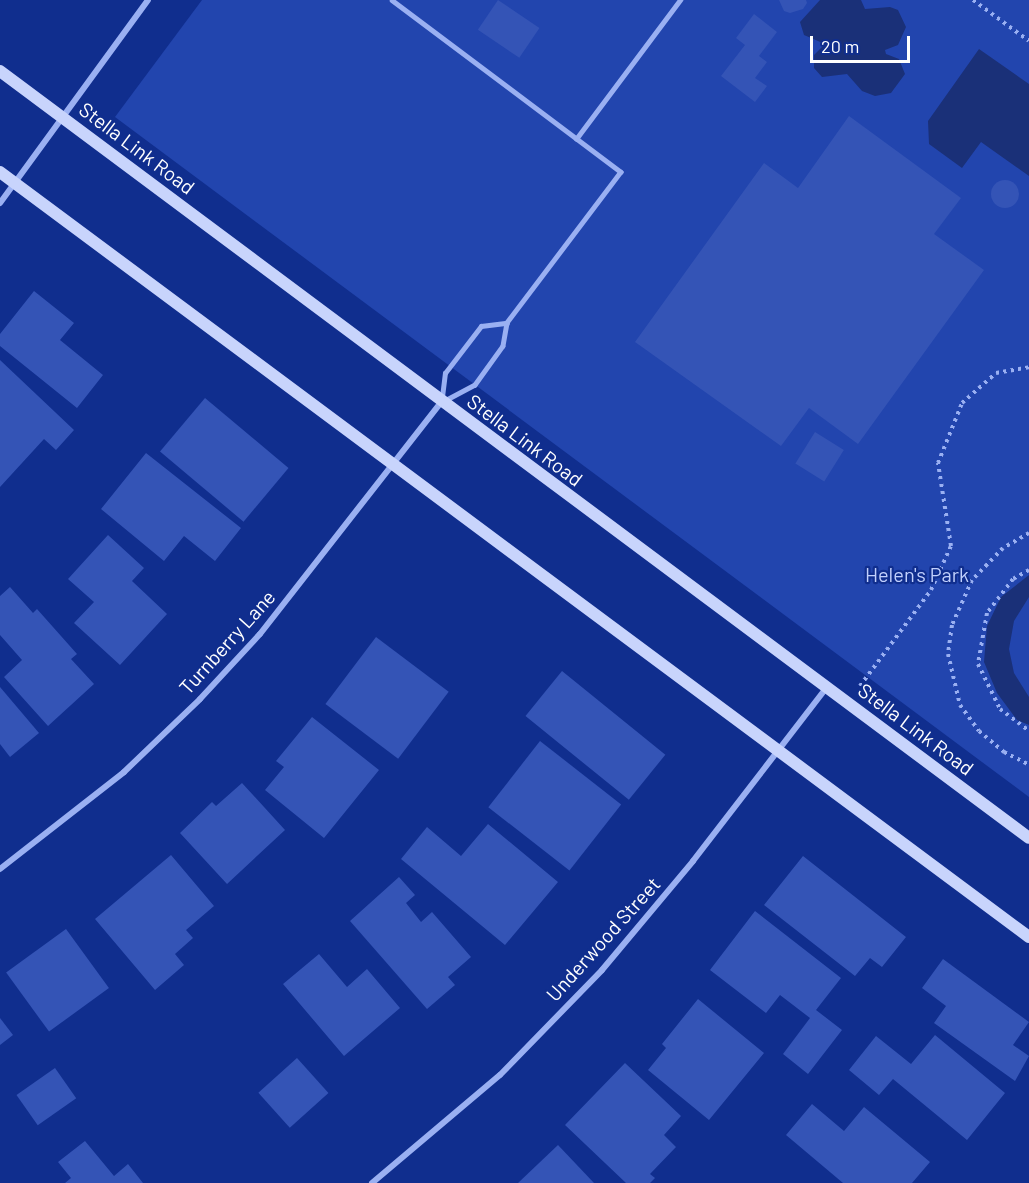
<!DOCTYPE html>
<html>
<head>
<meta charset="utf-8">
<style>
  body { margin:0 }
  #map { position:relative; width:1029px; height:1183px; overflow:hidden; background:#102e8e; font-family:Barlow,sans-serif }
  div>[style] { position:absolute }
  .green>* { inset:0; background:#2245ae }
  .water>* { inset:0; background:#1a3078 }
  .building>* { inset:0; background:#3454b6; transform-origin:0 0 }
  .round { border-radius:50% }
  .path>* { height:4px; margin-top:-2px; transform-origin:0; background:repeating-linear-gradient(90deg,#9ab0f2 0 3px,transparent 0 7.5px) }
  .service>* { height:4.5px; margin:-2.25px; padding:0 2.25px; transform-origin:2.25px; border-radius:2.25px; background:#9ab0f2 }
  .minor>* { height:6px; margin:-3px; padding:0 3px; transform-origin:3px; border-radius:3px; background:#9ab0f2 }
  .secondary>* { height:12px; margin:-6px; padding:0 6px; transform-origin:6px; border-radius:6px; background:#c8d4fc }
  span { translate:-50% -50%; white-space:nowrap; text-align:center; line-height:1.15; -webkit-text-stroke:4.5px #102e8e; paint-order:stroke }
  .street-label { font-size:20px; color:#fff }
  .park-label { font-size:20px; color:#c1d0fd }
  .scale { position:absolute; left:810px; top:36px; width:100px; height:27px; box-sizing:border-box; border:3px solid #fff; border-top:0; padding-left:8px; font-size:18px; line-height:21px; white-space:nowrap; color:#fff; -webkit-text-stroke:4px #102e8e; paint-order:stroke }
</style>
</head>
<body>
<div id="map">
  <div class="green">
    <div style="clip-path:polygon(202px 0,1029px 0,1029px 797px,115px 117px)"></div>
  </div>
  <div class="water">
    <div style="clip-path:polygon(820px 0,861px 0,865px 9px,890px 7px,898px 10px,906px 27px,898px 45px,885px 50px,886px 54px,899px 59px,905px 74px,891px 93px,875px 96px,862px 91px,847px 74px,822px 77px,814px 68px,814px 55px,825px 44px,804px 35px,800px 22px)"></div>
    <div style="clip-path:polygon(979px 49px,1029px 84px,1029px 176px,981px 142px,962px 168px,929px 144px,928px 121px)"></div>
    <div style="clip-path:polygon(1029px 575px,1029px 597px,1014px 621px,1009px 649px,1014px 673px,1029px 697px,1029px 725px,1017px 720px,997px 693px,984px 662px,987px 626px,1001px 597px)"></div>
  </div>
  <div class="building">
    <div style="left:498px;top:0;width:50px;height:36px;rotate:34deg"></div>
    <div style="clip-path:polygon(779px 0,806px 0,807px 3px,803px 9px,790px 13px,784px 11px)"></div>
    <div style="clip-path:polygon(754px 14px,777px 32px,759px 56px,767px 62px,755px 78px,767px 86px,755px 102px,721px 76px,745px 45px,736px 38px)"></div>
    <div style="clip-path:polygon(849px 116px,961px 198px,934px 234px,984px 270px,858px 444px,809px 408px,781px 446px,635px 342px,764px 163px,798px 188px)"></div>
    <div class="round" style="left:991px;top:180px;width:28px;height:28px"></div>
    <div style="clip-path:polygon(34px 291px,74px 323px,60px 340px,103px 375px,77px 408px,0 346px,0 334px)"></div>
    <div style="clip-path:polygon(0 360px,74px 430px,56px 450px,44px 439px,0 487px)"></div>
    <div style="left:205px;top:398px;width:109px;height:70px;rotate:40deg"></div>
    <div style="left:815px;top:432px;width:34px;height:37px;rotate:32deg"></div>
    <div style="clip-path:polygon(146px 453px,241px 528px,215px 561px,184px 536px,164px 561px,101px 509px)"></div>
    <div style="clip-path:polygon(108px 535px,144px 568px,132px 581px,167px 614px,120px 665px,74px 623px,94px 602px,68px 579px)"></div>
    <div style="clip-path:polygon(10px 587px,33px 613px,37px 609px,77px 654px,71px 659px,94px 684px,48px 726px,4px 677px,22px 660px,0 635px,0 596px)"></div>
    <div style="left:376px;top:637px;width:91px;height:84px;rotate:37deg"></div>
    <div style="left:562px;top:671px;width:133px;height:58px;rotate:39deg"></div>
    <div style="clip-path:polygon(0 687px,39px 733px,10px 757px,0 744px)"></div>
    <div style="clip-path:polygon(312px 717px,379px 770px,324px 838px,265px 790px,284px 767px,276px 761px)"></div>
    <div style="left:540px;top:741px;width:103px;height:84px;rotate:38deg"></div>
    <div style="clip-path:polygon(242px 783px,285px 830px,227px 884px,180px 833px,212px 802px,216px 806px)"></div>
    <div style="clip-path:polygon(488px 824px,558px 882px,505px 945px,401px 859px,427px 827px,461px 856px)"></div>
    <div style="clip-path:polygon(171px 855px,214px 906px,186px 930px,193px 938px,175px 954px,184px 965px,155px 990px,95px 919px)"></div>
    <div style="clip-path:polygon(803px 856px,906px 937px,882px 967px,870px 958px,855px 976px,764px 905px)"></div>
    <div style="clip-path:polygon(399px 877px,415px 895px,406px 903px,421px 922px,432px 912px,471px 957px,448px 977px,455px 985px,427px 1009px,350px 921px)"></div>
    <div style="clip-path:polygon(755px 911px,841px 978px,816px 1010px,842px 1030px,808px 1074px,783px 1054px,810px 1018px,780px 995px,766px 1013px,710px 970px)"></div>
    <div style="left:66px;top:929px;width:73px;height:74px;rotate:54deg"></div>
    <div style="clip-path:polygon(319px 954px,347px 987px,367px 969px,400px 1008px,344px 1056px,283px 984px)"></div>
    <div style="clip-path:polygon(943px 959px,1029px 1022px,1013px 1045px,1029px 1056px,1015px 1081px,934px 1023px,946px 1006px,922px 988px)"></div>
    <div style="clip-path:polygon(698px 999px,764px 1053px,709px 1120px,648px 1070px,666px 1048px,662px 1044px)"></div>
    <div style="clip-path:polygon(0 1018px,13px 1035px,0 1045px)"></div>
    <div style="clip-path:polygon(935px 1035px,1005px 1093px,967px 1140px,893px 1079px,879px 1095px,849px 1070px,876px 1036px,911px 1064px)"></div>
    <div style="left:297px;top:1058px;width:47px;height:52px;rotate:48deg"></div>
    <div style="clip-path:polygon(625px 1063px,681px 1116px,664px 1135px,676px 1147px,650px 1174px,655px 1178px,650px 1183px,626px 1183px,565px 1125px)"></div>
    <div style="left:55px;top:1068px;width:37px;height:47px;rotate:55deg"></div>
    <div style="clip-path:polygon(812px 1104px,844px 1131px,864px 1107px,930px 1162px,912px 1183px,843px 1183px,786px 1135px)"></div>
    <div style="clip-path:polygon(85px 1141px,114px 1176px,128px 1164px,143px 1183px,65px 1183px,71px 1178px,58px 1162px)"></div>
    <div style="clip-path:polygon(558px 1145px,594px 1183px,518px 1183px)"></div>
  </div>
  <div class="path">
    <div style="left:973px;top:0;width:69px;rotate:36.2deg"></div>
    <div style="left:1029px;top:533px;width:30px;rotate:150deg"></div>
    <div style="left:1003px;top:548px;width:45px;rotate:134.1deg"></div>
    <div style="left:972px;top:580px;width:49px;rotate:114deg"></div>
    <div style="left:952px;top:625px;width:29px;rotate:98deg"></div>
    <div style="left:948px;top:654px;width:52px;rotate:76.8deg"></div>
    <div style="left:960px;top:705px;width:32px;rotate:54deg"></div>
    <div style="left:979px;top:731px;width:33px;rotate:40deg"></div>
    <div style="left:1004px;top:752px;width:28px;rotate:27deg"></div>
    <div style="left:1029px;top:570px;width:18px;rotate:151deg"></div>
    <div style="left:1013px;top:579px;width:43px;rotate:127.4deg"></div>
    <div style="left:987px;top:613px;width:52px;rotate:100deg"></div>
    <div style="left:978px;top:664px;width:50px;rotate:63.9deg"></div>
    <div style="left:1000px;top:709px;width:36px;rotate:37deg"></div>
    <div style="left:860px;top:686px;width:119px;rotate:-53.5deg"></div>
    <div style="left:931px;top:590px;width:48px;rotate:-65.6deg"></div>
    <div style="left:951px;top:546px;width:84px;rotate:-98.9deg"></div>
    <div style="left:938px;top:463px;width:65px;rotate:-68.2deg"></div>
    <div style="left:962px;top:403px;width:45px;rotate:-41.4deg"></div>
    <div style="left:996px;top:373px;width:34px;rotate:-10deg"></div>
  </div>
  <div class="service">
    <div style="left:392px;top:0;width:286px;rotate:36.9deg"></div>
    <div style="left:621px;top:172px;width:189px;rotate:127.1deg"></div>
    <div style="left:507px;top:323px;width:23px;rotate:100deg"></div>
    <div style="left:503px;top:346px;width:48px;rotate:125.7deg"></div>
    <div style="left:475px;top:385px;width:32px;rotate:152deg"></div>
    <div style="left:576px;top:139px;width:174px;rotate:-53.2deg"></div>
    <div style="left:442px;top:397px;width:24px;rotate:-83deg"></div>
    <div style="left:445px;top:373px;width:59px;rotate:-52.5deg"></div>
    <div style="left:481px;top:326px;width:26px;rotate:-7deg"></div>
  </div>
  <div class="minor">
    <div style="left:0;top:203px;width:251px;rotate:-53.9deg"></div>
    <div style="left:0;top:869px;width:157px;rotate:-38deg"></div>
    <div style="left:124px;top:772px;width:105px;rotate:-43.8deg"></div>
    <div style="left:200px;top:699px;width:88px;rotate:-47.3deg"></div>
    <div style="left:260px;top:634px;width:294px;rotate:-52deg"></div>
    <div style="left:372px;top:1183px;width:167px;rotate:-40.2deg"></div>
    <div style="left:500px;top:1075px;width:146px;rotate:-45.8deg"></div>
    <div style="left:602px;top:970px;width:142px;rotate:-50.1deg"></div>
    <div style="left:693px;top:861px;width:218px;rotate:-52.4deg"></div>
  </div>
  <div class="secondary">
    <div style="left:0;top:71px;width:1283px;rotate:36.7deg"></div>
    <div style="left:0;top:172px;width:1282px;rotate:36.63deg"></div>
  </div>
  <div class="street-label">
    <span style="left:137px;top:148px;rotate:37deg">Stella Link Road</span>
    <span style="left:525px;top:440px;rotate:37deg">Stella Link Road</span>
    <span style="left:227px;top:642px;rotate:-48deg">Turnberry Lane</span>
    <span style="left:916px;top:729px;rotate:37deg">Stella Link Road</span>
    <span style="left:603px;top:939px;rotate:-48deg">Underwood Street</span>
  </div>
  <div class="park-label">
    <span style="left:917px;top:574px">Helen's Park</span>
  </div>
  <div class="scale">20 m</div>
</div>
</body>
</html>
